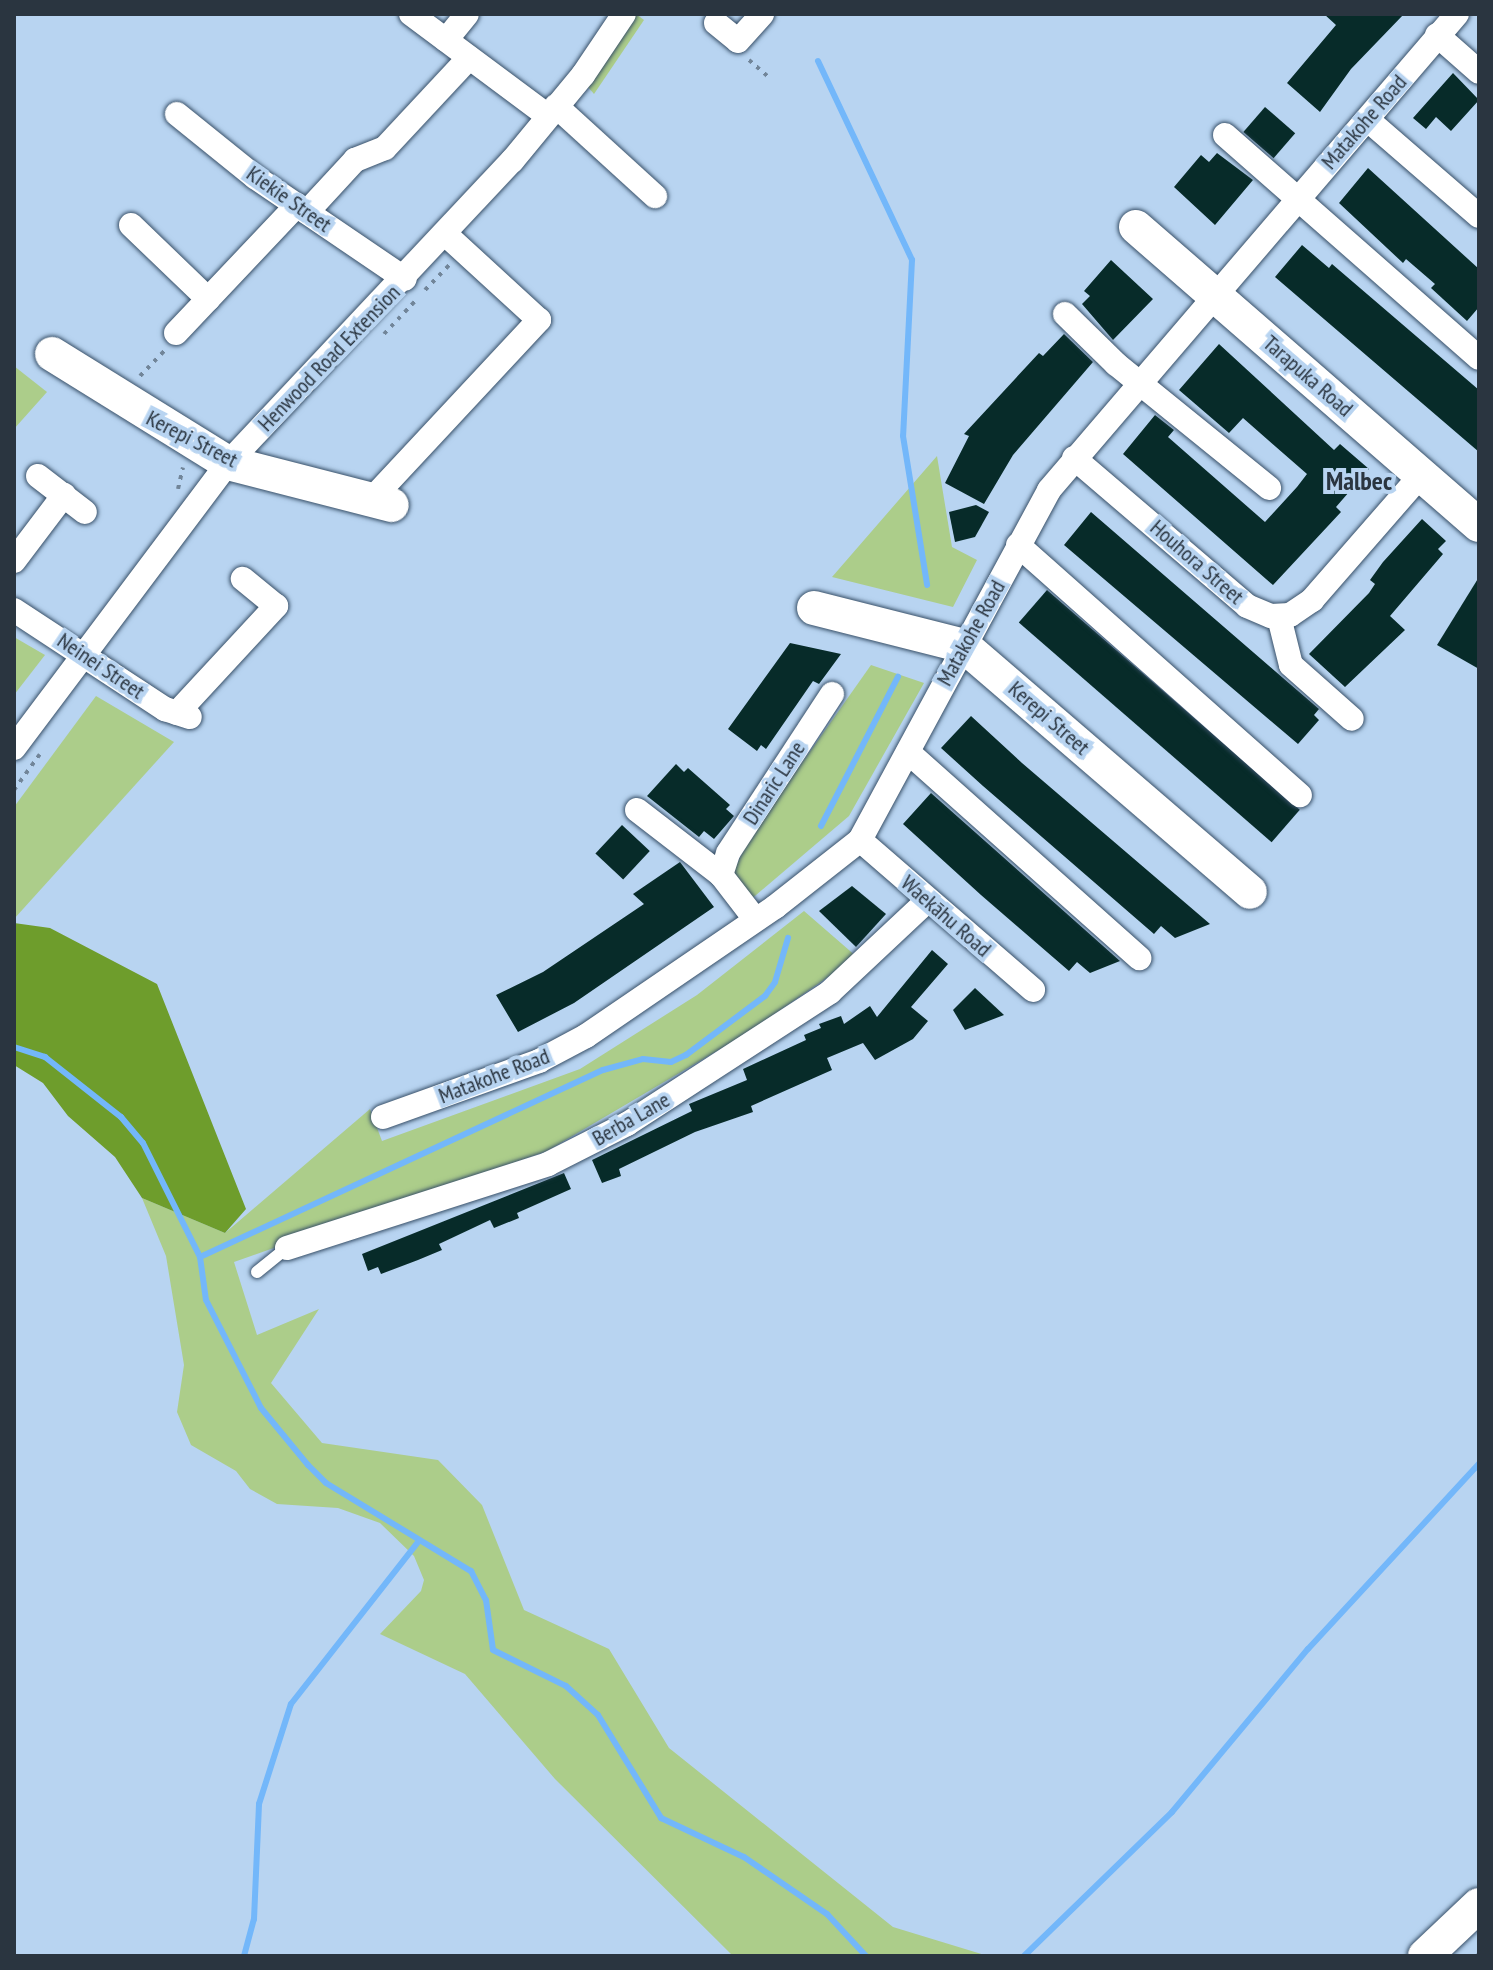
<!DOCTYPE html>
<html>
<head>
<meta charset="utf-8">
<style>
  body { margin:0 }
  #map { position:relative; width:1493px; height:1970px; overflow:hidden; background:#b8d4f1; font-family:"PT Sans Narrow",sans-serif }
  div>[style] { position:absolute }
  .green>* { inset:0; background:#accd8a }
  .forest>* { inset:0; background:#6e9d2c }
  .stream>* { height:6px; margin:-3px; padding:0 3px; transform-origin:3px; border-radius:3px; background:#73b7fa }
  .building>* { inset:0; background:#072b29; transform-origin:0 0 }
  .path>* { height:4px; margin-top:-2px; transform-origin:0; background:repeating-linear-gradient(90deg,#718599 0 4px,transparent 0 10px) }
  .roads { filter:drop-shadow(0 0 2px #385068) drop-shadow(0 0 2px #385068) }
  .lane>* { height:12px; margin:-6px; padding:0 6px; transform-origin:6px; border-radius:6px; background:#fff }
  .street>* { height:24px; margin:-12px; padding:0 12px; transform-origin:12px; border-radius:12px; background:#fff }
  .secondary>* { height:34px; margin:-17px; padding:0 17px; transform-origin:17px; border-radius:17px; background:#fff }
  span { translate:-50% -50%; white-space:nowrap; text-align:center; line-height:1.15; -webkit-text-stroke:8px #b8d4f1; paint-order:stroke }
  .street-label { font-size:22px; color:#2a3540 }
  .quarter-label { font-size:26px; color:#2a3540; font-weight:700 }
  .frame { position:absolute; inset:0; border:16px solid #2a3540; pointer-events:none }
</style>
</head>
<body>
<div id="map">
  <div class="green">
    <div style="clip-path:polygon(636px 14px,644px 20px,594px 94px,588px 87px)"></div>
    <div style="clip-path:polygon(14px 366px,47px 392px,14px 429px)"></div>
    <div style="clip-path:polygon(937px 456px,952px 547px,977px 560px,953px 607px,832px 577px)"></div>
    <div style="clip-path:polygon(14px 637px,45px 655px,14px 695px)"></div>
    <div style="clip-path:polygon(871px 665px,924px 683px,849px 816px,749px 901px,733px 873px,749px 838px)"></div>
    <div style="clip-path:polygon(96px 696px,174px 742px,14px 919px,14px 807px)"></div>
    <div style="clip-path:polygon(804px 911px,857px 957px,744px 1035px,547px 1151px,234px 1262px,257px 1335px,319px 1309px,271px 1383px,322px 1443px,438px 1460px,482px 1505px,524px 1610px,609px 1649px,669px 1748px,893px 1927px,988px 1956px,733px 1956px,555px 1779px,465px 1674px,380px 1634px,421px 1591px,424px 1580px,414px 1556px,380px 1523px,338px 1508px,277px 1504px,250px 1489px,236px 1471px,191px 1445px,177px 1412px,184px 1365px,166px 1256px,142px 1198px,225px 1233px,370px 1109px,382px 1141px,580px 1069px,697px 995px)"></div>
  </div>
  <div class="forest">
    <div style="clip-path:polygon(14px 923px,50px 928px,157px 984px,246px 1209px,225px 1233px,142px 1198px,115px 1157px,68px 1116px,43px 1083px,14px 1065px)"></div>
  </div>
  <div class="stream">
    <div style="left:818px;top:61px;width:220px;rotate:64.7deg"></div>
    <div style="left:912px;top:260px;width:176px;rotate:92.9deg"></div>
    <div style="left:903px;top:436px;width:151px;rotate:80.8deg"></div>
    <div style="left:821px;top:826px;width:168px;rotate:-62.7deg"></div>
    <div style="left:14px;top:1047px;width:33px;rotate:18deg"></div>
    <div style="left:45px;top:1057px;width:97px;rotate:38.3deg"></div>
    <div style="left:121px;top:1117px;width:34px;rotate:50deg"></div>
    <div style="left:143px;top:1143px;width:127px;rotate:63.4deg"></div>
    <div style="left:200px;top:1257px;width:43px;rotate:82.1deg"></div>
    <div style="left:206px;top:1300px;width:121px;rotate:63deg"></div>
    <div style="left:261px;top:1408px;width:74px;rotate:50.5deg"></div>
    <div style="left:308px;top:1465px;width:25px;rotate:45deg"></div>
    <div style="left:326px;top:1483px;width:170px;rotate:31.3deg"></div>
    <div style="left:471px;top:1571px;width:33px;rotate:63deg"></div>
    <div style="left:486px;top:1600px;width:50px;rotate:82deg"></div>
    <div style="left:493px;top:1650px;width:81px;rotate:26.3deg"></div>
    <div style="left:566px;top:1686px;width:43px;rotate:42.2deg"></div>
    <div style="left:598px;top:1715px;width:121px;rotate:58.5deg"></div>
    <div style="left:661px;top:1818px;width:92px;rotate:25.2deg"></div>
    <div style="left:744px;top:1857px;width:101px;rotate:34.5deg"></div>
    <div style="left:827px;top:1914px;width:57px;rotate:47.1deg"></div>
    <div style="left:200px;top:1257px;width:444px;rotate:-24.9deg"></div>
    <div style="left:603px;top:1070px;width:41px;rotate:-15.4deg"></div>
    <div style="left:643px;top:1059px;width:28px;rotate:6deg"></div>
    <div style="left:671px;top:1062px;width:17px;rotate:-25deg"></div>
    <div style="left:686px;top:1055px;width:99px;rotate:-36.8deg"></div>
    <div style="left:765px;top:996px;width:17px;rotate:-54deg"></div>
    <div style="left:775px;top:982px;width:46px;rotate:-73.5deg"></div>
    <div style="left:244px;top:1956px;width:38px;rotate:-75deg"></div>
    <div style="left:254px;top:1919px;width:115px;rotate:-87.5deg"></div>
    <div style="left:259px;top:1804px;width:105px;rotate:-72.3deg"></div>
    <div style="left:291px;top:1704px;width:207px;rotate:-51.9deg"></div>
    <div style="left:1024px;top:1956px;width:206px;rotate:-44.2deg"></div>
    <div style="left:1172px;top:1812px;width:212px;rotate:-50.2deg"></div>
    <div style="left:1308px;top:1649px;width:252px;rotate:-47.3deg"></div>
  </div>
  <div class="building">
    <div style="clip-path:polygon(1324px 14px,1404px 14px,1351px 69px,1320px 112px,1287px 83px,1336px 25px)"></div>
    <div style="clip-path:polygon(1453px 73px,1479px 100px,1451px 131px,1436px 117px,1426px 129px,1413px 118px)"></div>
    <div style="left:1265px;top:107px;width:40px;height:33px;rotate:41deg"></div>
    <div style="clip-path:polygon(1217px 153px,1253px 180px,1215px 225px,1174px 187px,1201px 155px,1209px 162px)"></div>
    <div style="clip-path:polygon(1368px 168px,1479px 269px,1479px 307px,1467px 321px,1431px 288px,1435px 284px,1406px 259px,1403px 263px,1339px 203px)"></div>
    <div style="clip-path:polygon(1302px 245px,1329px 268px,1332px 264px,1479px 390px,1479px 452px,1275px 277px)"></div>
    <div style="clip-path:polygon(1111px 260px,1153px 299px,1113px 340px,1082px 304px,1090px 296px,1084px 291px)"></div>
    <div style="clip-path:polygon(1064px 334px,1093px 362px,1013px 455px,984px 504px,945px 483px,969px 436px,964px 434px,1039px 353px,1043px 356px)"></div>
    <div style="clip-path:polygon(1219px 344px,1334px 450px,1340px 444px,1369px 469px,1336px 507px,1341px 512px,1273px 585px,1123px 454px,1155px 415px,1174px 430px,1168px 437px,1265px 522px,1297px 487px,1307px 474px,1243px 418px,1229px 433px,1179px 390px)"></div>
    <div style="clip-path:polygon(976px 505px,989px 512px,975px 537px,955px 542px,949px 512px)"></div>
    <div style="clip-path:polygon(1091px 512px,1319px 709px,1314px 715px,1319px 720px,1298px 744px,1064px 545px)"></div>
    <div style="clip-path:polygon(1422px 519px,1446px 541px,1438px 549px,1443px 554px,1390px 616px,1405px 630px,1345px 687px,1309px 654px,1369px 593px,1375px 584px,1370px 580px,1383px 562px)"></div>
    <div style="clip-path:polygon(1479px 577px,1479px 669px,1437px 645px)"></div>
    <div style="left:1047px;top:590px;width:335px;height:43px;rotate:41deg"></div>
    <div style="clip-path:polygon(790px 643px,841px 654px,819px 684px,813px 681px,766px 749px,761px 745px,757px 751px,728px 729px)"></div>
    <div style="clip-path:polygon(971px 716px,1022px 763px,1210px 924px,1175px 938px,1161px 926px,1154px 934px,983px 786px,941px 748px)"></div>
    <div style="clip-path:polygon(676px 764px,684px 772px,688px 768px,730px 805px,726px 809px,734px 816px,714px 839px,704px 831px,699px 837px,647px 796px)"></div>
    <div style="clip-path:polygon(931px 793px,1120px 961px,1090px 973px,1077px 962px,1069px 971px,981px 895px,903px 824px)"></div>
    <div style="left:622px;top:825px;width:38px;height:39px;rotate:43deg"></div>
    <div style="clip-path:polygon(680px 862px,714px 907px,574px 1003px,518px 1032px,496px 995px,543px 972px,644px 904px,633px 894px)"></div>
    <div style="clip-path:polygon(852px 886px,886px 914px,856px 947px,819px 911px)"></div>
    <div style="clip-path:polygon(932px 950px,948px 964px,911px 1007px,928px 1021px,913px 1039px,875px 1060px,863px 1043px,827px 1058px,832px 1070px,751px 1106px,753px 1112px,695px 1132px,619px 1169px,621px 1176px,602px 1183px,592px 1160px,692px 1111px,689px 1104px,747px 1080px,743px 1069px,806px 1040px,804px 1035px,821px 1028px,819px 1024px,841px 1016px,844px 1024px,870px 1006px,877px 1017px)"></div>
    <div style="clip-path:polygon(975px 988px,1004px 1015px,965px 1030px,953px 1010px)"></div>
    <div style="clip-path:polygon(564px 1173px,571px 1189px,517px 1213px,519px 1218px,494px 1228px,490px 1220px,439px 1244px,442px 1250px,418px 1260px,381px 1274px,378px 1267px,368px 1271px,362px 1254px)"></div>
  </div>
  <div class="path">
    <div style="left:749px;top:60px;width:29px;rotate:41deg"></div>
    <div style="left:425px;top:290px;width:35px;rotate:-46deg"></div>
    <div style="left:384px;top:334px;width:47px;rotate:-46.7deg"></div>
    <div style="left:140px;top:376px;width:35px;rotate:-46deg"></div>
    <div style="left:178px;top:489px;width:22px;rotate:-77deg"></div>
    <div style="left:14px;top:790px;width:44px;rotate:-54.2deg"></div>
    <div style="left:1477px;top:1956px;width:3px;rotate:-45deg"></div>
  </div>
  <div class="roads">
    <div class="lane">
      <div style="left:257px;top:1272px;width:38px;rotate:-39deg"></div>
    </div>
    <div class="street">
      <div style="left:411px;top:14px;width:171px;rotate:36.7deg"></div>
      <div style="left:716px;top:23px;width:28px;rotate:39deg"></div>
      <div style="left:738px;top:41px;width:36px;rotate:-48deg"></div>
      <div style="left:1437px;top:35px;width:56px;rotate:41.4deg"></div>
      <div style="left:446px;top:40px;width:33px;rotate:-51deg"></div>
      <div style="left:556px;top:106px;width:134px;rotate:42.3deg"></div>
      <div style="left:177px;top:114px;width:100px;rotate:38.9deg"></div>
      <div style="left:255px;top:177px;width:181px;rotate:34.2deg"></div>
      <div style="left:1368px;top:120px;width:147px;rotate:40.9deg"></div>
      <div style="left:1225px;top:135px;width:338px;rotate:41.3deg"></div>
      <div style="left:307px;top:212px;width:71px;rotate:-47.3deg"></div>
      <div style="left:355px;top:160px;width:32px;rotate:-22deg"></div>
      <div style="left:385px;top:148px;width:123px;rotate:-47deg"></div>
      <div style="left:131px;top:225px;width:107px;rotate:43.9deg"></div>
      <div style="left:1065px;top:314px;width:71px;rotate:44.4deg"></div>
      <div style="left:1116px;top:364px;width:197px;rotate:39deg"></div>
      <div style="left:176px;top:333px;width:176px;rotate:-46.6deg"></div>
      <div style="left:1074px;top:458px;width:228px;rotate:40.5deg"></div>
      <div style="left:1247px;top:606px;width:26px;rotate:23deg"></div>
      <div style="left:1271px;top:616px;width:19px;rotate:-3deg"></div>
      <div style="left:1290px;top:615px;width:27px;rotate:-34deg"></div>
      <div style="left:1312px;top:600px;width:166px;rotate:-48.9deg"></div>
      <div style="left:38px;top:476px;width:59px;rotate:37.5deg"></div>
      <div style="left:372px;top:499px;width:245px;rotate:-47deg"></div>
      <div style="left:539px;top:320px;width:127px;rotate:-137.5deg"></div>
      <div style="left:1018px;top:545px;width:377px;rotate:41.6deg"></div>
      <div style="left:14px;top:561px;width:83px;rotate:-52.9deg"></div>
      <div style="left:14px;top:610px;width:181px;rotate:33.3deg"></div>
      <div style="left:165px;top:709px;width:26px;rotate:18deg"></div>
      <div style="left:1279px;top:617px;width:49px;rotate:76deg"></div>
      <div style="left:1291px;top:665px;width:81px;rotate:41.5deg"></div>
      <div style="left:177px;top:713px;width:146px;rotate:-47.2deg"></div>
      <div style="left:276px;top:606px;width:43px;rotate:-140.7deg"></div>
      <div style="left:14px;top:748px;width:356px;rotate:-53.1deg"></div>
      <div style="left:228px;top:463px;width:415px;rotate:-46.8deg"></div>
      <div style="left:512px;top:161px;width:112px;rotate:-50.5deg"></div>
      <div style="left:583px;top:75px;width:73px;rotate:-56.1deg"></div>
      <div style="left:908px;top:752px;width:310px;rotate:41.7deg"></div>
      <div style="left:637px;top:810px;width:106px;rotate:37.7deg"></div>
      <div style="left:721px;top:875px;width:56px;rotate:52.3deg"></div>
      <div style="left:860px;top:840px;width:229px;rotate:40.9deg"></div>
      <div style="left:721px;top:875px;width:23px;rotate:-72deg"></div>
      <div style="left:728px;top:853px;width:190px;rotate:-56.8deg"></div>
      <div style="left:383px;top:1117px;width:166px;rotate:-19.7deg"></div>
      <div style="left:539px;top:1061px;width:53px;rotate:-28deg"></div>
      <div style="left:586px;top:1036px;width:229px;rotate:-34.3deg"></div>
      <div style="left:775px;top:907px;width:108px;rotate:-38.2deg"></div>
      <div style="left:860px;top:840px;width:398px;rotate:-61.6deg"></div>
      <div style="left:1049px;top:490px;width:627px;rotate:-49.4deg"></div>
      <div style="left:287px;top:1248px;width:274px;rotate:-17.8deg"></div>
      <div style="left:548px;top:1164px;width:89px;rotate:-26.9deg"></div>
      <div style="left:627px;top:1124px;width:242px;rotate:-33deg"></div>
      <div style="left:830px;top:992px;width:132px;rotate:-43.2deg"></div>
    </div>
    <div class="secondary">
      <div style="left:1136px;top:227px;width:454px;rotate:41deg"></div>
      <div style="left:52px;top:354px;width:207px;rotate:31.8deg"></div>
      <div style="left:228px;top:463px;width:169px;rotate:14.4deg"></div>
      <div style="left:814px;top:608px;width:155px;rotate:14.2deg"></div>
      <div style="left:964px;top:646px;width:377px;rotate:40.7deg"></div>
      <div style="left:1425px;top:1956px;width:74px;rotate:-43.4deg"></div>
    </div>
  </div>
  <div class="street-label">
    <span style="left:1364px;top:122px;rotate:-49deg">Matakohe Road</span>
    <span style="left:289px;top:199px;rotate:35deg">Kiekie Street</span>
    <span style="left:329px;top:358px;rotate:-46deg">Henwood Road Extension</span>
    <span style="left:1308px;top:376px;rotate:41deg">Tarapuka Road</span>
    <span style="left:192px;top:439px;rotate:27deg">Kerepi Street</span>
    <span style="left:1197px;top:562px;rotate:41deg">Houhora Street</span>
    <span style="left:971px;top:633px;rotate:-61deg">Matakohe Road</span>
    <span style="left:101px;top:666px;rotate:34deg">Neinei Street</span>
    <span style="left:1049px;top:718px;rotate:41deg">Kerepi Street</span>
    <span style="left:774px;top:783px;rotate:-57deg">Dinaric Lane</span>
    <span style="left:946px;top:916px;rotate:41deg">Waekāhu Road</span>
    <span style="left:494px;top:1076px;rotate:-21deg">Matakohe Road</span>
    <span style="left:631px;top:1119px;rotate:-30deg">Berba Lane</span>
  </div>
  <div class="quarter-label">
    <span style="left:1359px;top:481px">Malbec</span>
  </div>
  <div class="frame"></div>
</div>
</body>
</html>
